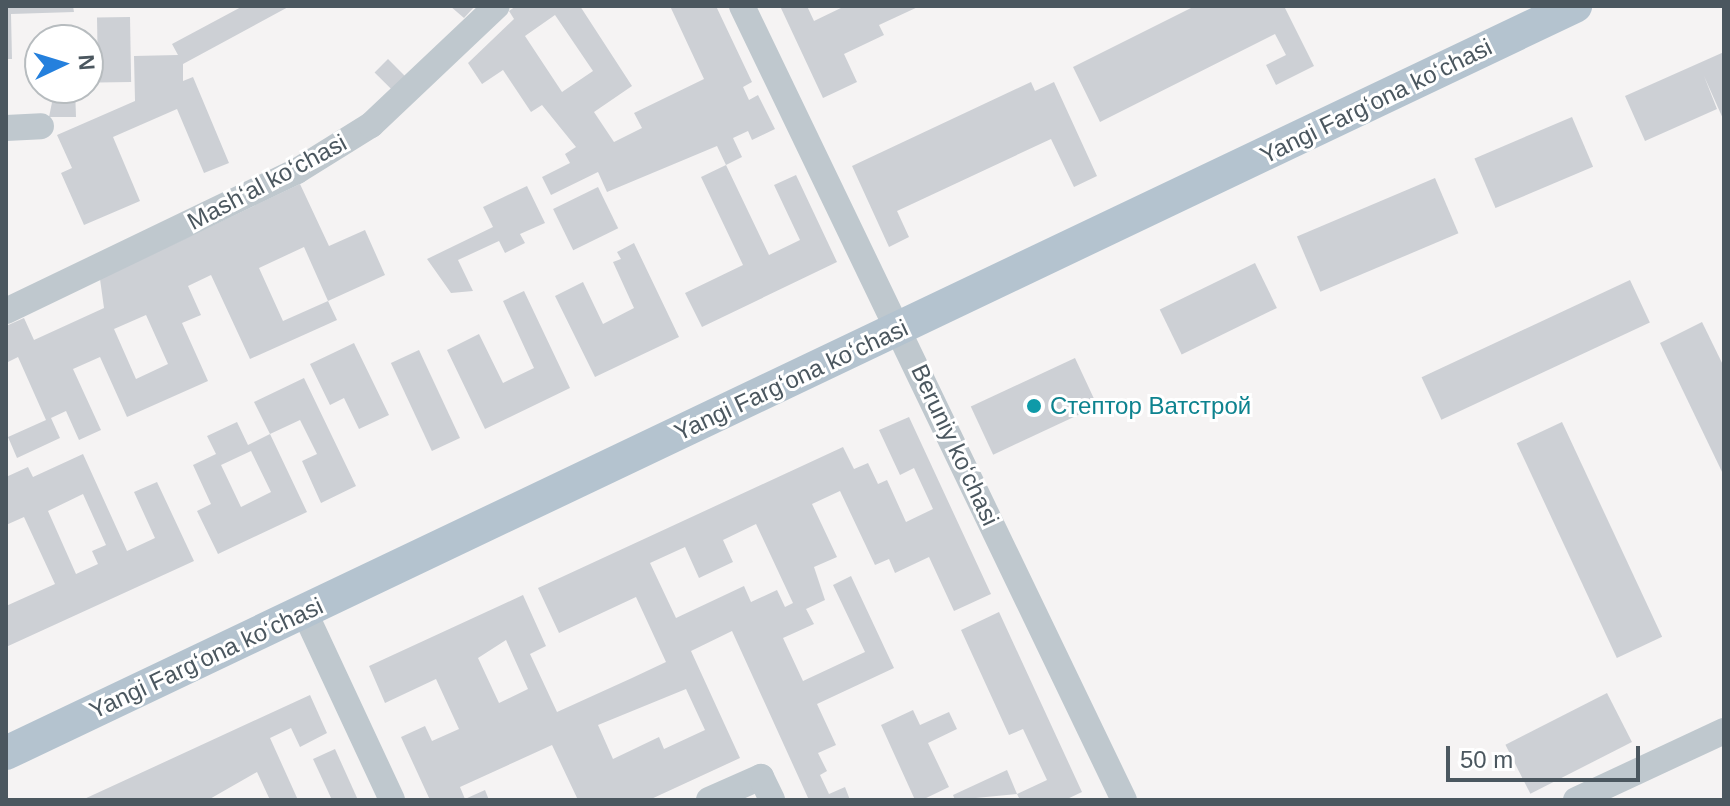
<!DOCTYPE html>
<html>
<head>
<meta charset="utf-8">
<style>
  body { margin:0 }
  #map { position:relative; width:1730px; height:806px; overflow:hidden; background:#f5f3f3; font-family:Helvetica,sans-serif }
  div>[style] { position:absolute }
  .building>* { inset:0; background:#cdd0d5; transform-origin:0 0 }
  .minor>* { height:26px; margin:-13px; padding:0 13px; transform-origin:13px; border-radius:13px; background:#bfc8ce }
  .major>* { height:34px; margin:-17px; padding:0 17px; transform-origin:17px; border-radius:17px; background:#b4c3cf }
  .dots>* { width:22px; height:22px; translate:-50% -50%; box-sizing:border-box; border:4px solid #fff; border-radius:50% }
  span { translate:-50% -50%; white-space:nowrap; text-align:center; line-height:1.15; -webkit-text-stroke:6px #fff; paint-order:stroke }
  .street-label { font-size:24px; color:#4b575f }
  .culture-label { font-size:24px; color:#0d838f }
  .left { translate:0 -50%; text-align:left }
  .frame { position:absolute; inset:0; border:8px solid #4b575f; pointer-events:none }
  .north { position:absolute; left:24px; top:24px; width:80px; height:80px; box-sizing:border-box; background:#fff; border:2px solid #b7bcbf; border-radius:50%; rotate:86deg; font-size:22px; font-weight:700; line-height:32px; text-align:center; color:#4b575f }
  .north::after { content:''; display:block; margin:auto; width:28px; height:36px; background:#2580dd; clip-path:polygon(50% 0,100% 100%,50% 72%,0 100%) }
  .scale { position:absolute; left:1446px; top:746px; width:194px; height:36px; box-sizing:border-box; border:4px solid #4b575f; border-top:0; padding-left:10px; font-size:24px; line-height:28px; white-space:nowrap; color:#4b575f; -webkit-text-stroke:6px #fff; paint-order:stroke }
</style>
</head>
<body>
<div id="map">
  <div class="building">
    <div style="clip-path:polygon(6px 6px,73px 6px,74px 12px,11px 14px,12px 59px,6px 59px)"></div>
    <div style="clip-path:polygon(243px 6px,290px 6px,183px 64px,183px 81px,193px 77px,229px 163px,204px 173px,177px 109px,113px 137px,140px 201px,84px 225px,61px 173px,72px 168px,57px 135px,135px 101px,134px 56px,178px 55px,172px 44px)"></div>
    <div style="clip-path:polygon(450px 6px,475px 6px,464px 18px)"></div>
    <div style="clip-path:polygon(evenodd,516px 6px,580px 6px,632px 86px,594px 112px,614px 142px,642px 128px,634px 113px,704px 79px,670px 6px,716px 6px,752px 82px,743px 87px,749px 100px,758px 95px,775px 129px,752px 140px,748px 131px,733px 138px,742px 157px,726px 165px,717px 146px,607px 192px,598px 172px,551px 195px,542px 177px,570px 163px,565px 154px,576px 147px,542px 105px,531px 112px,503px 70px,482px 84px,468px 63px,514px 19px,509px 11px,516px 6px,555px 15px,593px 71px,562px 92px,525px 36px,555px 15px)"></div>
    <div style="clip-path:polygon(780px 6px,807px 6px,814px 21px,845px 6px,920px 6px,879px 25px,884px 35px,844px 54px,857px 82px,823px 98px)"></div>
    <div style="clip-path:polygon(1195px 6px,1284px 6px,1314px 66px,1276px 85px,1266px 65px,1286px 55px,1275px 34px,1100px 122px,1073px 67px)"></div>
    <div style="left:130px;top:17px;width:65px;height:33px;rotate:89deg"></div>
    <div style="left:54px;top:33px;width:20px;height:7px"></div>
    <div style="clip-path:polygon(1724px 52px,1724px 121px,1704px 76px,1717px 109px,1645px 141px,1625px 96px)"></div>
    <div style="left:388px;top:59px;width:25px;height:19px;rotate:45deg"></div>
    <div style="clip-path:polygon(1031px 82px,1035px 91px,1054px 82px,1097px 176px,1074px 187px,1051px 139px,897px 211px,909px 237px,889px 247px,852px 166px)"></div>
    <div style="clip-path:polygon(55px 88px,75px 88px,76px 117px,49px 117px)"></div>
    <div style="left:1572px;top:117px;width:54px;height:106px;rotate:67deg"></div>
    <div style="clip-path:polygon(726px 165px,769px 255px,800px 240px,774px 185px,796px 175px,837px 262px,702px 327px,685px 293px,743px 265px,701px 177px)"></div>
    <div style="left:1435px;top:178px;width:60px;height:150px;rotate:67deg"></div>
    <div style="clip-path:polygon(evenodd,300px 184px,329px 246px,365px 230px,385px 275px,328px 301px,304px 247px,259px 268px,283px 321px,328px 301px,337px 320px,250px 359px,211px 275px,188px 286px,201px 315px,182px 323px,208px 381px,127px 417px,100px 357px,73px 369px,101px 430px,79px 440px,66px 411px,51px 418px,60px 438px,17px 458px,8px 437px,46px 420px,18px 357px,6px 363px,6px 326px,24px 318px,34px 340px,104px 308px,100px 279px,300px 184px,146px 315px,168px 364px,136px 379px,114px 329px,146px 315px)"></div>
    <div style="clip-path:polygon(527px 186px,545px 223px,520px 234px,525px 243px,505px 253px,499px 241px,458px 260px,473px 291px,451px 293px,427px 259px,493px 227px,483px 207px)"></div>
    <div style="left:598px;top:187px;width:46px;height:50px;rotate:64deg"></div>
    <div style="clip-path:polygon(634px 243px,679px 337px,595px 377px,555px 296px,583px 282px,603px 324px,634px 308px,613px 262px,621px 259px,617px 252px)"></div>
    <div style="left:1255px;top:263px;width:50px;height:106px;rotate:64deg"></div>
    <div style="left:1630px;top:280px;width:47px;height:230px;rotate:65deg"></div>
    <div style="clip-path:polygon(524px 291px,570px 388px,485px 429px,447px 350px,479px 334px,503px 383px,534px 368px,503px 301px)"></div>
    <div style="clip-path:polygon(1702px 322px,1724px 367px,1724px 476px,1660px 343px)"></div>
    <div style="clip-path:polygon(354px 343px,389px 415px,359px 429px,344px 398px,330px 405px,310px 364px)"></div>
    <div style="left:419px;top:350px;width:97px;height:31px;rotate:65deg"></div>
    <div style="left:1075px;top:358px;width:53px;height:115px;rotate:65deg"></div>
    <div style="clip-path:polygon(304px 378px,356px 486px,321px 503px,302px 461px,317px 454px,300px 420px,270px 434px,254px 402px)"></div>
    <div style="clip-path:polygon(evenodd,909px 417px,991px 594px,954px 611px,929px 557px,895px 573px,889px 559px,875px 565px,840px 491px,812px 504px,837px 557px,814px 567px,825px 600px,806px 609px,814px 624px,783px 638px,803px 681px,865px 652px,833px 585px,851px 576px,894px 668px,817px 704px,836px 745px,818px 753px,827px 771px,820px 775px,829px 794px,845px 787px,850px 800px,809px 800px,732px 631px,691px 651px,740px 758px,649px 800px,578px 800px,552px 745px,460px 787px,465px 799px,485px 790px,489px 800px,430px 800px,401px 737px,425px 726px,432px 741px,459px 729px,436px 679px,385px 703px,369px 666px,523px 595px,546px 646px,530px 654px,557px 712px,632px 678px,666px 662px,636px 597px,559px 633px,538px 588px,843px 447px,854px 469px,868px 463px,878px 484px,887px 480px,906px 522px,933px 509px,914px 468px,900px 475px,879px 430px,909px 417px,756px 524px,793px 603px,785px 607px,777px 590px,751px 602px,744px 586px,676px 618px,650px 563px,685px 547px,699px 578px,733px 562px,723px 540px,756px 524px,909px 417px,506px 640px,528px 689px,499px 703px,478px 658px,506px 640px,909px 417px,686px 689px,705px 730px,664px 749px,659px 737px,613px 759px,598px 725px,686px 689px)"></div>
    <div style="clip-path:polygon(evenodd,237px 422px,248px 445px,270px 434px,307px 512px,218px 554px,197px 511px,211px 504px,193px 465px,216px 454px,207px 436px,237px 422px,251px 451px,271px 492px,241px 507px,221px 465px,251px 451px)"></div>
    <div style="left:1562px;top:422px;width:237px;height:50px;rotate:65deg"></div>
    <div style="clip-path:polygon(evenodd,83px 454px,127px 551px,155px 538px,134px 492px,157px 482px,194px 561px,6px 647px,6px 606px,55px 584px,24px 517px,6px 525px,6px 477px,28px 467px,33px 477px,83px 454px,83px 494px,106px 545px,92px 551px,98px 564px,76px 574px,48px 511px,83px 494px)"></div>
    <div style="clip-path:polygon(999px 612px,1082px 792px,1065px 800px,1020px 800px,1017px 794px,1047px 780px,1023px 729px,1009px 735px,961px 630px)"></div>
    <div style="left:1607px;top:693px;width:55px;height:114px;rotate:63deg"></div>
    <div style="clip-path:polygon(310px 695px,327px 733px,300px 747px,291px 728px,270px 738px,298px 800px,270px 800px,257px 772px,208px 800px,82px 800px)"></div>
    <div style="clip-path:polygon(913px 710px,920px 725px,949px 712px,957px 729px,928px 743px,949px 787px,922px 800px,915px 800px,881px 725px)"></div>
    <div style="clip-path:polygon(335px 749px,358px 800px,332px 800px,313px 759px)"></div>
    <div style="clip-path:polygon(1007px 770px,1017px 794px,955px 800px,953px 795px)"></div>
  </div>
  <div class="minor">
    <div style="left:742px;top:6px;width:881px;rotate:64.31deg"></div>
    <div style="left:6px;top:128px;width:35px;rotate:-3deg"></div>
    <div style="left:6px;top:311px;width:323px;rotate:-25.7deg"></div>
    <div style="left:297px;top:171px;width:87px;rotate:-31.9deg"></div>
    <div style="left:371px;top:125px;width:173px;rotate:-43.4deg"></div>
    <div style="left:304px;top:611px;width:208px;rotate:65deg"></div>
    <div style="left:709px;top:800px;width:57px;rotate:-23.9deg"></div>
    <div style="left:761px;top:777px;width:25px;rotate:64deg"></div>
    <div style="left:1576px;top:800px;width:163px;rotate:-25deg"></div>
  </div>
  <div class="major">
    <div style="left:6px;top:753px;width:1738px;rotate:-25.46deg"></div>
  </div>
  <div class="dots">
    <div style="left:1034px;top:406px;background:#0f9aa8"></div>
  </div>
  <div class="street-label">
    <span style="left:1376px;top:101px;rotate:-26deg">Yangi Fargʻona koʻchasi</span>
    <span style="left:267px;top:182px;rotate:-28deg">Mashʻal koʻchasi</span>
    <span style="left:791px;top:380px;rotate:-25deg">Yangi Fargʻona koʻchasi</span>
    <span style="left:955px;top:445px;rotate:65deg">Beruniy koʻchasi</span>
    <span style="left:206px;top:658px;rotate:-25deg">Yangi Fargʻona koʻchasi</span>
  </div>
  <div class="culture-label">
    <span class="left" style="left:1050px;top:406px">Стептор Ватстрой</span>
  </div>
  <div class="frame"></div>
  <div class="north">N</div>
  <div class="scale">50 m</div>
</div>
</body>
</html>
